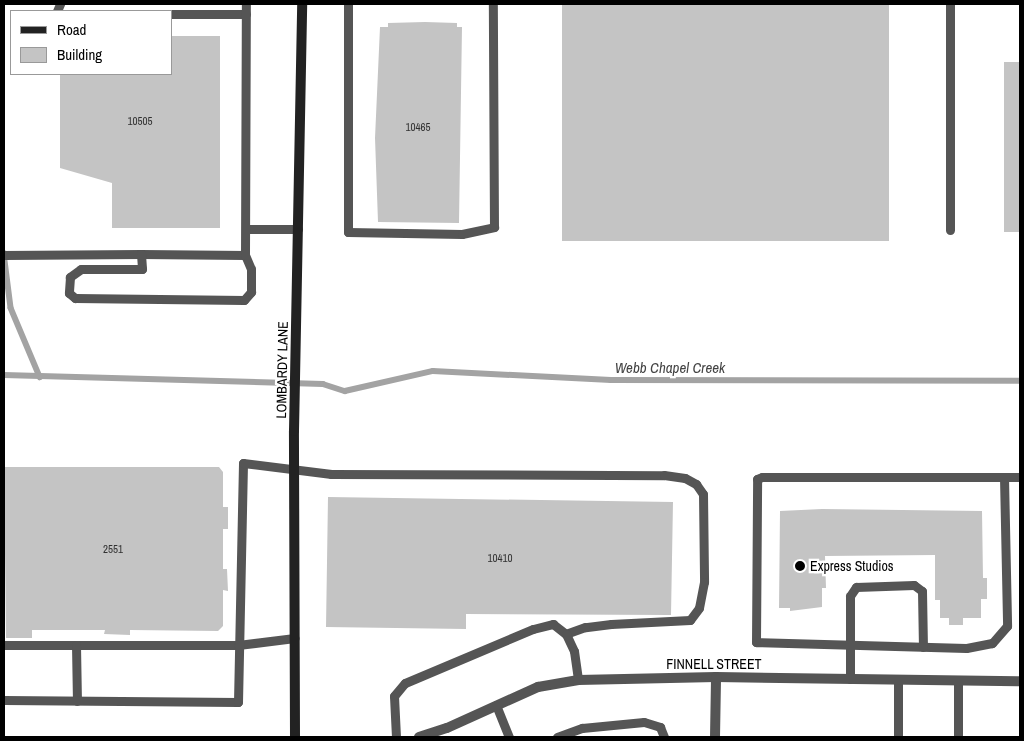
<!DOCTYPE html>
<html>
<head>
<meta charset="utf-8">
<style>
  body { margin:0 }
  #map { position:relative; width:1024px; height:741px; overflow:hidden; background:#fff; font-family:"Archivo Narrow",sans-serif }
  div>[style] { position:absolute }
  .stream>* { height:5.5px; margin:-2.75px; padding:0 2.75px; transform-origin:2.75px; border-radius:2.75px; background:#a3a3a3 }
  .building>* { inset:0; background:#c4c4c4; transform-origin:0 0 }
  .service>* { height:9px; margin:-4.5px; padding:0 4.5px; transform-origin:4.5px; border-radius:4.5px; background:#555 }
  .minor>* { height:10px; margin:-5px; padding:0 5px; transform-origin:5px; border-radius:5px; background:#555 }
  .secondary>* { height:10px; margin:-5px; padding:0 5px; transform-origin:5px; border-radius:5px; background:#222 }
  .dots>* { width:14px; height:14px; translate:-50% -50%; box-sizing:border-box; border:2px solid #fff; border-radius:50% }
  span { translate:-50% -50%; white-space:nowrap; text-align:center; line-height:1.15; -webkit-text-stroke:4.5px #fff; paint-order:stroke }
  .number-label { font-size:11px; color:#313131 }
  .number-label span { -webkit-text-stroke-width:0 }
  .street-label { font-size:14px; color:#000 }
  .poi-label { font-size:14px; color:#000 }
  .left { translate:0 -50%; text-align:left }
  .water-label { font-size:15px; color:#444; font-style:italic }
  .frame { position:absolute; inset:0; border:5px solid #000; pointer-events:none }
  .legend { position:absolute; left:10px; top:10px; width:162px; height:65px; box-sizing:border-box; background:#fff; border:1px solid #999; margin:0; padding:6px 9px; list-style:none; font-size:15px; color:#000 }
  .legend li { display:flex; align-items:center; gap:10px; height:25px }
  .legend b { width:25px; border:1px solid #999 }
</style>
</head>
<body>
<div id="map">
  <div class="stream">
    <div style="left:4px;top:253px;width:55px;rotate:82.7deg"></div>
    <div style="left:11px;top:308px;width:75px;rotate:67.2deg"></div>
    <div style="left:4px;top:375px;width:319px;rotate:1.6deg"></div>
    <div style="left:323px;top:384px;width:23px;rotate:18deg"></div>
    <div style="left:345px;top:391px;width:90px;rotate:-12.8deg"></div>
    <div style="left:433px;top:371px;width:178px;rotate:2.9deg"></div>
    <div style="left:611px;top:380px;width:409px;rotate:0.1deg"></div>
  </div>
  <div class="building">
    <div style="left:562px;top:4px;width:327px;height:237px"></div>
    <div style="clip-path:polygon(425px 22px,457px 23px,457px 27px,462px 27px,459px 223px,378px 222px,375px 138px,380px 27px,388px 27px,388px 23px)"></div>
    <div style="clip-path:polygon(171px 36px,220px 36px,220px 228px,112px 228px,112px 183px,60px 168px,60px 74px,171px 74px)"></div>
    <div style="left:1004px;top:62px;width:16px;height:170px"></div>
    <div style="clip-path:polygon(4px 467px,219px 467px,223px 472px,223px 507px,228px 507px,228px 529px,223px 529px,223px 569px,227px 569px,228px 591px,223px 590px,223px 626px,218px 631px,130px 630px,130px 635px,104px 634px,105px 630px,32px 630px,32px 638px,6px 638px)"></div>
    <div style="clip-path:polygon(328px 497px,673px 502px,671px 615px,466px 614px,466px 629px,326px 627px)"></div>
    <div style="clip-path:polygon(822px 509px,982px 511px,983px 578px,987px 578px,987px 599px,981px 599px,981px 618px,963px 618px,963px 625px,949px 625px,949px 618px,940px 618px,940px 600px,935px 600px,935px 555px,825px 556px,826px 588px,822px 588px,822px 607px,790px 611px,790px 608px,779px 608px,780px 511px)"></div>
  </div>
  <div class="service">
    <div style="left:348px;top:4px;width:228px;rotate:90deg"></div>
    <div style="left:348px;top:232px;width:114px;rotate:1deg"></div>
    <div style="left:462px;top:234px;width:33px;rotate:-12deg"></div>
    <div style="left:494px;top:227px;width:223px;rotate:-90.3deg"></div>
    <div style="left:950px;top:4px;width:226px;rotate:90deg"></div>
    <div style="left:57px;top:11px;width:8px;rotate:-67deg"></div>
    <div style="left:171px;top:14px;width:75px"></div>
    <div style="left:246px;top:229px;width:52px"></div>
    <div style="left:4px;top:255px;width:137px;rotate:-0.4deg"></div>
    <div style="left:245px;top:255px;width:104px;rotate:-179.4deg"></div>
    <div style="left:141px;top:254px;width:15px;rotate:86deg"></div>
    <div style="left:142px;top:269px;width:61px;rotate:180deg"></div>
    <div style="left:81px;top:269px;width:14px;rotate:144deg"></div>
    <div style="left:70px;top:277px;width:16px;rotate:94deg"></div>
    <div style="left:69px;top:293px;width:8px;rotate:40deg"></div>
    <div style="left:75px;top:298px;width:169px;rotate:0.7deg"></div>
    <div style="left:244px;top:300px;width:11px;rotate:-49deg"></div>
    <div style="left:251px;top:292px;width:23px;rotate:-90deg"></div>
    <div style="left:251px;top:269px;width:15px;rotate:-113deg"></div>
    <div style="left:245px;top:255px;width:251px;rotate:-89.8deg"></div>
    <div style="left:1004px;top:477px;width:149px;rotate:88.8deg"></div>
    <div style="left:1007px;top:626px;width:23px;rotate:131deg"></div>
    <div style="left:992px;top:643px;width:26px;rotate:169deg"></div>
    <div style="left:966px;top:648px;width:210px;rotate:-178.4deg"></div>
    <div style="left:756px;top:642px;width:163px;rotate:-89.6deg"></div>
    <div style="left:757px;top:479px;width:5px;rotate:-22deg"></div>
    <div style="left:762px;top:477px;width:258px"></div>
    <div style="left:4px;top:645px;width:234px"></div>
    <div style="left:238px;top:645px;width:57px;rotate:-7deg"></div>
    <div style="left:76px;top:645px;width:56px;rotate:89deg"></div>
    <div style="left:850px;top:679px;width:83px;rotate:-90deg"></div>
    <div style="left:850px;top:596px;width:11px;rotate:-56deg"></div>
    <div style="left:856px;top:587px;width:58px;rotate:-2deg"></div>
    <div style="left:914px;top:585px;width:10px;rotate:37deg"></div>
    <div style="left:922px;top:591px;width:56px;rotate:89deg"></div>
    <div style="left:898px;top:679px;width:58px;rotate:90deg"></div>
    <div style="left:958px;top:680px;width:57px;rotate:90deg"></div>
    <div style="left:4px;top:700px;width:234px;rotate:0.5deg"></div>
    <div style="left:238px;top:702px;width:239px;rotate:-88.8deg"></div>
    <div style="left:243px;top:463px;width:89px;rotate:7.1deg"></div>
    <div style="left:331px;top:474px;width:333px;rotate:0.2deg"></div>
    <div style="left:664px;top:475px;width:21px;rotate:8deg"></div>
    <div style="left:685px;top:478px;width:13px;rotate:29deg"></div>
    <div style="left:696px;top:484px;width:12px;rotate:55deg"></div>
    <div style="left:703px;top:494px;width:88px;rotate:89.3deg"></div>
    <div style="left:704px;top:582px;width:26px;rotate:101deg"></div>
    <div style="left:699px;top:608px;width:15px;rotate:127deg"></div>
    <div style="left:690px;top:620px;width:79px;rotate:177.1deg"></div>
    <div style="left:611px;top:624px;width:26px;rotate:173deg"></div>
    <div style="left:585px;top:627px;width:20px;rotate:160deg"></div>
    <div style="left:496px;top:705px;width:35px;rotate:68deg"></div>
    <div style="left:396px;top:737px;width:41px;rotate:-92.8deg"></div>
    <div style="left:394px;top:696px;width:17px;rotate:-50deg"></div>
    <div style="left:405px;top:683px;width:139px;rotate:-22.9deg"></div>
    <div style="left:533px;top:629px;width:21px;rotate:-14deg"></div>
    <div style="left:553px;top:624px;width:16px;rotate:38deg"></div>
    <div style="left:566px;top:634px;width:19px;rotate:65deg"></div>
    <div style="left:574px;top:651px;width:29px;rotate:82deg"></div>
    <div style="left:557px;top:737px;width:27px;rotate:-20deg"></div>
    <div style="left:582px;top:728px;width:62px;rotate:-5.5deg"></div>
    <div style="left:644px;top:722px;width:17px;rotate:17deg"></div>
    <div style="left:660px;top:727px;width:11px;rotate:68deg"></div>
  </div>
  <div class="minor">
    <div style="left:419px;top:737px;width:29px;rotate:-18deg"></div>
    <div style="left:447px;top:728px;width:100px;rotate:-24.3deg"></div>
    <div style="left:538px;top:687px;width:41px;rotate:-9.9deg"></div>
    <div style="left:578px;top:680px;width:138px;rotate:-1.2deg"></div>
    <div style="left:716px;top:677px;width:304px;rotate:0.8deg"></div>
    <div style="left:715px;top:737px;width:60px;rotate:-89deg"></div>
  </div>
  <div class="secondary">
    <div style="left:295px;top:737px;width:306px;rotate:-90.2deg"></div>
    <div style="left:294px;top:431px;width:427px;rotate:-88.9deg"></div>
  </div>
  <div class="dots">
    <div style="left:800px;top:566px;background:#000"></div>
  </div>
  <div class="number-label">
    <span style="left:140px;top:121px">10505</span>
    <span style="left:418px;top:127px">10465</span>
    <span style="left:113px;top:549px">2551</span>
    <span style="left:500px;top:558px">10410</span>
  </div>
  <div class="street-label">
    <span style="left:282px;top:370px;rotate:-89deg">LOMBARDY LANE</span>
    <span style="left:714px;top:664px">FINNELL STREET</span>
  </div>
  <div class="poi-label">
    <span class="left" style="left:810px;top:566px">Express Studios</span>
  </div>
  <div class="water-label">
    <span style="left:670px;top:368px">Webb Chapel Creek</span>
  </div>
  <div class="frame"></div>
  <ul class="legend">
  <li><b style="height:6px;background:#222"></b>Road</li>
  <li><b style="height:14px;background:#c4c4c4"></b>Building</li>
  </ul>
</div>
</body>
</html>
